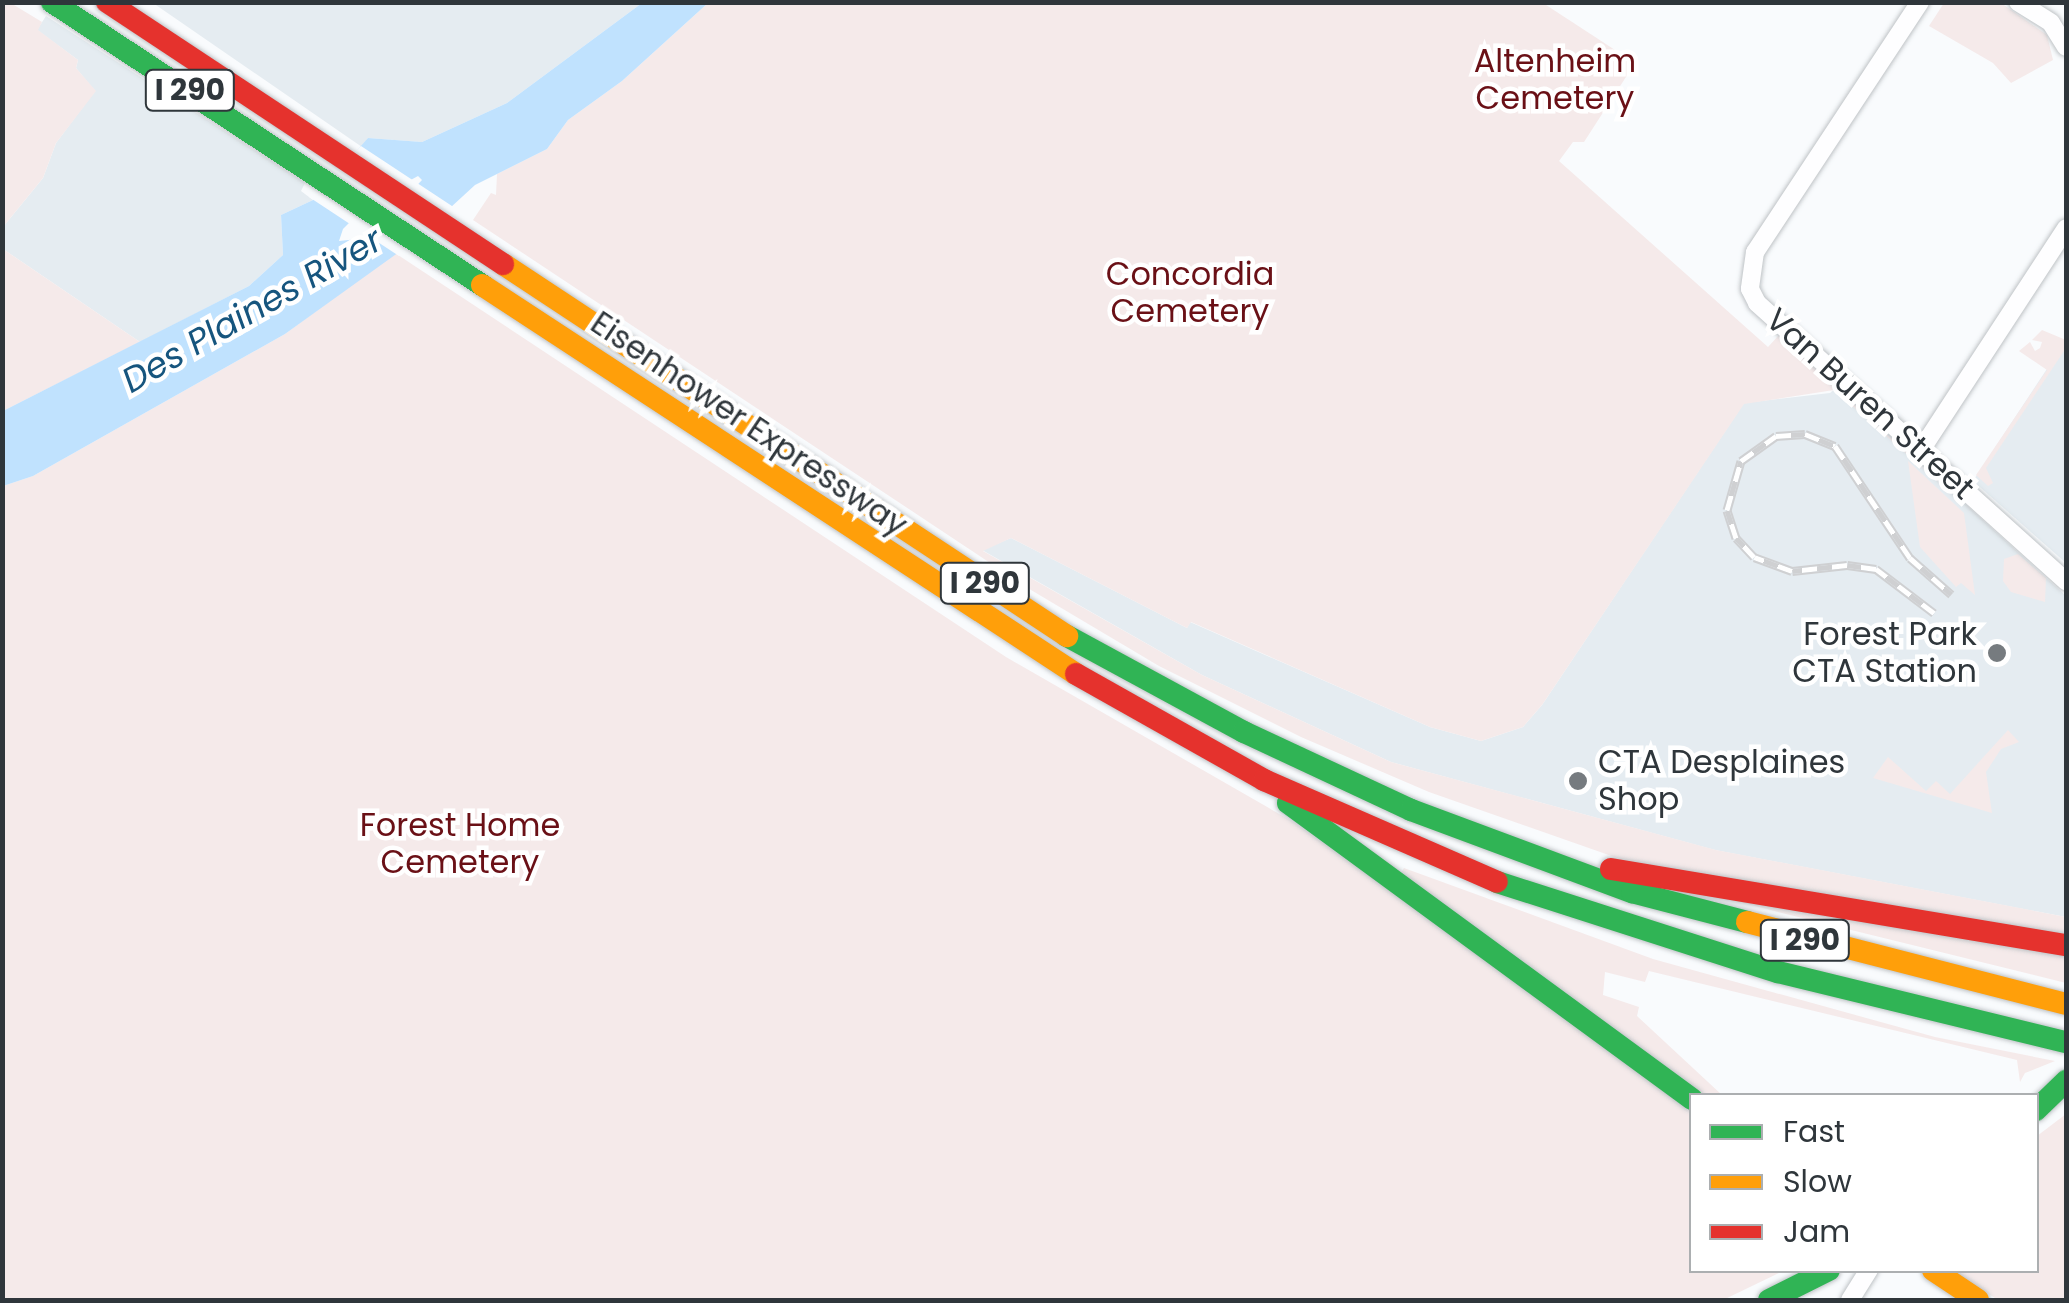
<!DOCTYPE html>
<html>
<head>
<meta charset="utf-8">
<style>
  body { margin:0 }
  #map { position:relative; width:2069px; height:1303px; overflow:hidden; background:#f9fbfd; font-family:Poppins,sans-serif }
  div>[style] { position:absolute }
  .built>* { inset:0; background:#e5ecf1 }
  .green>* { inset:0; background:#f5eaea }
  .water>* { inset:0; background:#c0e2fe }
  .pier>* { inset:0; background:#f9fbfd }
  .roads { filter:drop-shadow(0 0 2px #bfc3c6) drop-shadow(0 0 2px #bfc3c6) }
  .street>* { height:18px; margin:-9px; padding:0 9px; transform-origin:9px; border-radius:9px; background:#fefeff }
  .fast>* { height:22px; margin:-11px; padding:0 11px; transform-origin:11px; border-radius:11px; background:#30b455 }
  .slow>* { height:22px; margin:-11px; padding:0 11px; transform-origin:11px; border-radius:11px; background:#ff9f0a }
  .jam>* { height:22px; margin:-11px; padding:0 11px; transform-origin:11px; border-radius:11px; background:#e5322d }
  .rail>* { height:9px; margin-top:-4.5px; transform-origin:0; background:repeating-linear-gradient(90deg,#fff 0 15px,#cfd0d2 0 30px); box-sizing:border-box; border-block:2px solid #cfd0d2 }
  .dots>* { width:28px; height:28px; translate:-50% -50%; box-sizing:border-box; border:5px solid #fff; border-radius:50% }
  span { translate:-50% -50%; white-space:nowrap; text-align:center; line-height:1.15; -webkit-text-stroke:9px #fff; paint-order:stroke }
  .shield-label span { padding:2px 8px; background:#fff; border:2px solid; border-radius:8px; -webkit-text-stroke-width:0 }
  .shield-label { font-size:30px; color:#2f363b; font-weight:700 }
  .park-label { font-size:32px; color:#6a1016 }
  .street-label { font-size:32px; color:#2f363b }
  .poi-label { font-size:32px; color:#2f363b }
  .right { translate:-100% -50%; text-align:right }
  .left { translate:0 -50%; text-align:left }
  .water-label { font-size:35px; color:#16557e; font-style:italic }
  .frame { position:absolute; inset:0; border:5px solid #2f363b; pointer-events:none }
  .legend { position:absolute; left:1689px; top:1093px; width:350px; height:180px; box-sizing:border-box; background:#fff; border:2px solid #acafb1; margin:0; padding:12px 18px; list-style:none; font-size:30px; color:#2f363b }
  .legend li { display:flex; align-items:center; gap:20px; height:50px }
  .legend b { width:50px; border:2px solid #acafb1 }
</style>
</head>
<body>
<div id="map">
  <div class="built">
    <div style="clip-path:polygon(153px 3px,642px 3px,507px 103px,422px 142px,368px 138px,362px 147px)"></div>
    <div style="clip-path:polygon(46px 16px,305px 183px,301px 191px,313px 200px,281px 215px,283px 255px,249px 286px,140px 342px,3px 249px,3px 227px,43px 178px,56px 143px,95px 91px,76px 68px,78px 60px,37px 30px)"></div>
    <div style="clip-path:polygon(2066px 340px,2066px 563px,1973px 481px)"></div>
    <div style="clip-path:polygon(1837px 387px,2066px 596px,2066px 917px,1715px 850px,1391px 762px,1202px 675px,982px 550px,1011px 538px,1187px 628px,1190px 622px,1430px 727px,1481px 741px,1523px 727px,1542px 705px,1744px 403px,1830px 393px)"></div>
  </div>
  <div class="green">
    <div style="clip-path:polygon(9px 2px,42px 22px,38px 30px,78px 60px,76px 68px,96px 91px,56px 143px,43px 178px,3px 227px,2px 3px)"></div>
    <div style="clip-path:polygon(708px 3px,1543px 3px,1635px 63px,1584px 142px,1573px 142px,1559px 161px,1768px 347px,1779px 335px,1953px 495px,1834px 390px,1744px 404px,1542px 705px,1523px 727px,1481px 741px,1430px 727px,1191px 622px,1187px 628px,1011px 538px,983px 551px,1202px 675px,1391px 762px,1716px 850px,2066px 917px,2066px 934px,1623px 860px,1429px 792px,1301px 737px,1159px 666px,1031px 590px,473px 220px,491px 193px,496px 195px,497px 174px,547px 149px,568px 120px,622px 81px)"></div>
    <div style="clip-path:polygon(1944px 3px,2001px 3px,2047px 35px,2053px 60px,2011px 83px,1993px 63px,1929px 26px)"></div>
    <div style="clip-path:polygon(3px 249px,140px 342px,3px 411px)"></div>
    <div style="clip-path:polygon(395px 253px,1006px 657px,1295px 823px,1691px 1107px,1692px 1270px,1783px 1271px,1723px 1300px,3px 1300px,3px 486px,33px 476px,285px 334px)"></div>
    <div style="clip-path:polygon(2042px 330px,2066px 340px,2066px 348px,1986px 468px,1993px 483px,1988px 486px,1976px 475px,2047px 370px,2019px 351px,2030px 342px,2035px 351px,2040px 348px,2042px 342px,2032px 340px)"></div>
    <div style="clip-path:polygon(1908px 461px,1964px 513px,1975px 595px,1961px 583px,1956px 587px,1920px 547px)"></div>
    <div style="clip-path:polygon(2018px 554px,2046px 578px,2045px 602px,2011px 592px,2003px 581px,2004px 559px)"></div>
    <div style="clip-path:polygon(2008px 730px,2019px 742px,2001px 749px,1986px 772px,1992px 813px,1873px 778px,1888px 757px,1926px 791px,1936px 781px,1950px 794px)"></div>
    <div style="clip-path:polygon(1404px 868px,1653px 959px,1935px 1037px,2055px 1061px,2025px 1073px,2020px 1082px,2017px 1060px,1649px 971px,1645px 982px,1605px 972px,1603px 995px,1639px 1007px,1637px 1016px,1722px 1095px,1703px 1095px,1399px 877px)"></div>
    <div style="clip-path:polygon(1725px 898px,2066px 956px,2066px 983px,1786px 914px)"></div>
    <div style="clip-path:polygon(2066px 1114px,2066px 1300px,1998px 1300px,1953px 1271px,2036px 1270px,2037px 1136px)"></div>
  </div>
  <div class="water">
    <div style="clip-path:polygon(evenodd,642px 3px,708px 3px,622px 81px,568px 120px,547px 149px,475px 185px,413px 242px,285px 334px,33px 476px,3px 486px,3px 411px,249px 286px,283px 255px,281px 215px,313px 200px,368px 138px,422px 142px,507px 103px,642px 3px,418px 176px,422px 180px,367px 238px,339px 241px,343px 229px,369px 203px,418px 176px)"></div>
  </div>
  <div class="pier">
    <div style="clip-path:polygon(361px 146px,455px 208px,399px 256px,361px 231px,407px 189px,353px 226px,309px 197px)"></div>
  </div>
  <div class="roads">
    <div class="street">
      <div style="left:1920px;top:2px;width:300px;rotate:123.4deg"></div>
      <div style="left:1755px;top:252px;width:37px;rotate:98deg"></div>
      <div style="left:1750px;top:289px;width:16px;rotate:63deg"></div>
      <div style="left:1757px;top:303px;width:416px;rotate:42deg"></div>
      <div style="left:2018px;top:2px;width:39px;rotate:32deg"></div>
      <div style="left:2051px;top:23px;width:28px;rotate:58deg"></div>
      <div style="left:1921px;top:450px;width:265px;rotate:-56.8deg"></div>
      <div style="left:1850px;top:1300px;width:36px;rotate:-58deg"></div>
    </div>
    <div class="fast">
      <div style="left:52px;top:2px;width:515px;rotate:33.35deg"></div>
      <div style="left:1067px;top:636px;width:201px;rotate:28.5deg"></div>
      <div style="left:1244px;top:732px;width:184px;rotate:25deg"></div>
      <div style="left:1411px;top:810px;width:236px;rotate:20.4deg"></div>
      <div style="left:1632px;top:892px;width:119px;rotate:14.6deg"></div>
      <div style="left:1288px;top:803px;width:501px;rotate:36.23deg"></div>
      <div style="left:1497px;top:882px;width:295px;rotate:17.8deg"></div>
      <div style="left:1778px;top:972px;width:296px;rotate:13.7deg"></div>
      <div style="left:2036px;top:1110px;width:42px;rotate:-44deg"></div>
      <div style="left:1769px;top:1300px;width:67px;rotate:-26.6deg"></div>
    </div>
    <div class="slow">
      <div style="left:503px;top:264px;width:676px;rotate:33.41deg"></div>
      <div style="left:482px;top:285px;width:710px;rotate:33.22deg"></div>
      <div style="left:1747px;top:922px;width:329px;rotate:14.4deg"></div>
      <div style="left:1933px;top:1270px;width:54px;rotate:33.7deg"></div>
    </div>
    <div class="jam">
      <div style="left:107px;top:2px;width:475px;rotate:33.5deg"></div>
      <div style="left:1076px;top:674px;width:216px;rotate:29.4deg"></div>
      <div style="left:1264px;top:780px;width:254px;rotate:23.6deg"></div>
      <div style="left:1611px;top:869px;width:461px;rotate:9.5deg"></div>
    </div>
  </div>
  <div class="rail">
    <div style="left:1934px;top:613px;width:73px;rotate:-142.8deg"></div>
    <div style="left:1876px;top:569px;width:29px;rotate:-172deg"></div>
    <div style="left:1847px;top:565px;width:55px;rotate:173.8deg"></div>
    <div style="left:1792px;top:571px;width:40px;rotate:-159.8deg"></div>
    <div style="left:1754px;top:557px;width:26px;rotate:-133deg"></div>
    <div style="left:1736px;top:538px;width:29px;rotate:-108deg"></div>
    <div style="left:1727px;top:510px;width:51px;rotate:-74.1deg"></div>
    <div style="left:1741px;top:461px;width:43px;rotate:-35.5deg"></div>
    <div style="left:1776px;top:436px;width:29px;rotate:-4deg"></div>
    <div style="left:1805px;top:434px;width:32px;rotate:22deg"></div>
    <div style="left:1835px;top:446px;width:135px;rotate:56.2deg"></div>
    <div style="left:1910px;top:558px;width:55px;rotate:41.3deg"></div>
  </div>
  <div class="dots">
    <div style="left:1997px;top:653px;background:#767b7f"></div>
    <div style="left:1578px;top:781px;background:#767b7f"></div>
  </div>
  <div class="shield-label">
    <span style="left:190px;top:90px">I 290</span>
    <span style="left:985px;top:583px">I 290</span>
    <span style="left:1805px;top:940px">I 290</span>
  </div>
  <div class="park-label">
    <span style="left:1555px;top:80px">Altenheim<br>Cemetery</span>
    <span style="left:1190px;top:293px">Concordia<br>Cemetery</span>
    <span style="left:460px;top:844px">Forest Home<br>Cemetery</span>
  </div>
  <div class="street-label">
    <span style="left:1870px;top:404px;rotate:42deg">Van Buren Street</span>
    <span style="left:749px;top:424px;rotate:34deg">Eisenhower Expressway</span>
  </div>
  <div class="poi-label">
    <span class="right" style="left:1977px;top:653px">Forest Park<br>CTA Station</span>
    <span class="left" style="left:1598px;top:781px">CTA Desplaines<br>Shop</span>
  </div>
  <div class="water-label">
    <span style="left:252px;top:310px;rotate:-30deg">Des Plaines River</span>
  </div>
  <div class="frame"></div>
  <ul class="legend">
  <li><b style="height:12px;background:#30b455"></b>Fast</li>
  <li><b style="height:12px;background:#ff9f0a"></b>Slow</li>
  <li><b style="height:12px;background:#e5322d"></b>Jam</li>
  </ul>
</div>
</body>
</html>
